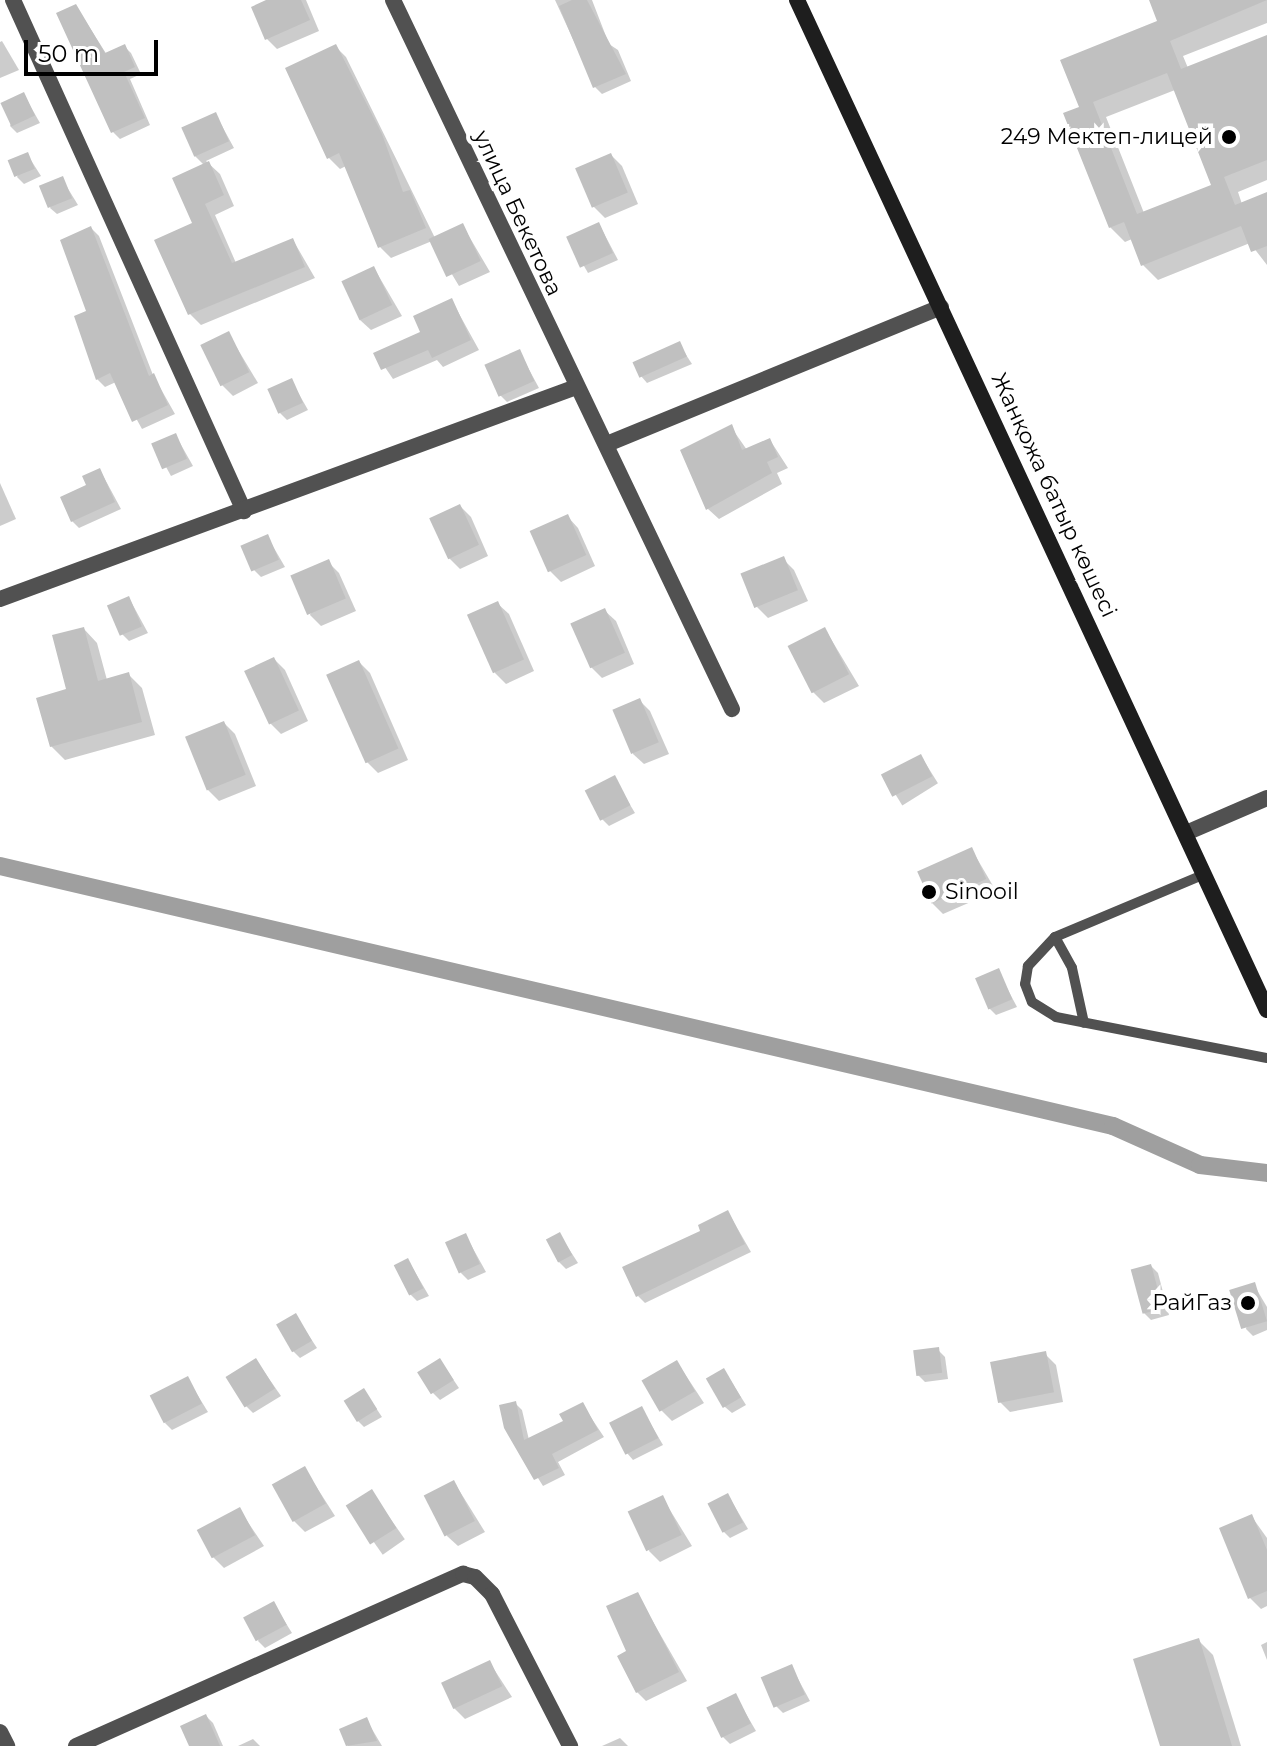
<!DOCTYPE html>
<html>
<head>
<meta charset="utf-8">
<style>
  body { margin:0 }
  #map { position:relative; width:1267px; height:1746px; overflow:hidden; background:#fff; font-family:Montserrat,sans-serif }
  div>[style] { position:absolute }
  .shadow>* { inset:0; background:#0003; transform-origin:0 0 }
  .canal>* { height:18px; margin:-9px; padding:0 9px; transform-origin:9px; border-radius:9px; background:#9f9f9f }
  .building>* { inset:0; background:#c0c0c0; transform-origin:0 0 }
  .lane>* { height:10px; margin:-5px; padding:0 5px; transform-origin:5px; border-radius:5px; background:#515151 }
  .street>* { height:16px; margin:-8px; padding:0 8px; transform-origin:8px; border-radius:8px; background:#515151 }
  .secondary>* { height:16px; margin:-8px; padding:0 8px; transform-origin:8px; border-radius:8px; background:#1e1e1e }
  .dots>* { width:22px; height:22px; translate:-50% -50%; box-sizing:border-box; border:4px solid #fff; border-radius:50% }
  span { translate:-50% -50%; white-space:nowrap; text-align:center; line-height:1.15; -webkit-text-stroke:8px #fff; paint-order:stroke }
  .poi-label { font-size:22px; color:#000 }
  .right { translate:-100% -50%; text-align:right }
  .left { translate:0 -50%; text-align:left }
  .street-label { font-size:22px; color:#000 }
  .scale { position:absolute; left:24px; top:40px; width:134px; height:36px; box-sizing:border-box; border:4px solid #000; border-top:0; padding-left:10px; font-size:24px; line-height:28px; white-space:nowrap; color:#000; -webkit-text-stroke:6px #fff; paint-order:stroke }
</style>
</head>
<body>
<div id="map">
  <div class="shadow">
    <div style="clip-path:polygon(271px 0,306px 0,319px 31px,277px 49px,266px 38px)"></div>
    <div style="clip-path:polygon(555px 0,592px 0,609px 44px,618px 50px,631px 81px,602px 94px,595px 87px)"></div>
    <div style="clip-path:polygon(evenodd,1151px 0,1267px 0,1267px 23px,1183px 56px,1188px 68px,1267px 37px,1267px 180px,1238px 192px,1242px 204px,1267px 195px,1267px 265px,1250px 243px,1158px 280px,1143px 265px,1132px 239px,1125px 242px,1110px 227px,1082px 108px,1160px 22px,1151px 0,1175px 90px,1213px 186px,1144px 213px,1106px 117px,1175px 90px)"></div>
    <div style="clip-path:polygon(76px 6px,107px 55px,124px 46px,131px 53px,141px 74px,130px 79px,150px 125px,120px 139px,113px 132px)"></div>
    <div style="clip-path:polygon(2px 41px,19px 70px,0 78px,0 42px)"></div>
    <div style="clip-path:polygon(335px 46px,346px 57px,435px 238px,463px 226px,490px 272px,459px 286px,432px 241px,391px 258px,380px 247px,346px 166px,340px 169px,329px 158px)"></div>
    <div style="clip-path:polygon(24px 95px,40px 123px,17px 133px,10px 126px)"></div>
    <div style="clip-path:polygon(216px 115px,234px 148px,206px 161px,220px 174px,234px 206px,215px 215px,236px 263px,293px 240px,315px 278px,201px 325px,190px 314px,194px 224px,204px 165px,195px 156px)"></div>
    <div style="clip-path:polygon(27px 154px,41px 176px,24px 184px,17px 177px)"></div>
    <div style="clip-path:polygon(611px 155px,622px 166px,638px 204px,605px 218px,594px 207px,578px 170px)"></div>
    <div style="clip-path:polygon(62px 179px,78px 205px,57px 214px,50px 208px)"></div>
    <div style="clip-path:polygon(599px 224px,618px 260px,588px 273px,568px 238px)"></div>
    <div style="clip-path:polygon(91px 228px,99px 236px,153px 375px,175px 414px,142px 429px,116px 382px,105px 387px,97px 379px,89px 312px)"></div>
    <div style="clip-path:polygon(374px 268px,402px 316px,371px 330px,360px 320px)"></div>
    <div style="clip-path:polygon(452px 301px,479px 350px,443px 367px,437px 360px,393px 379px,376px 354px,423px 333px)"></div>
    <div style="clip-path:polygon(228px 333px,258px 383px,233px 396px,222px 385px)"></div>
    <div style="clip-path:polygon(679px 344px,692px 364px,647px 383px,641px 376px)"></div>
    <div style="clip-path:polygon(519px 351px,539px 388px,507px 402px,500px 395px)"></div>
    <div style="clip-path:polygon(291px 380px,308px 410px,287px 420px,280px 413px)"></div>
    <div style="clip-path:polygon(731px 427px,747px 450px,770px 440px,788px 468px,777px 473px,782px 484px,719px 519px,708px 509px)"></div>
    <div style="clip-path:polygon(176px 436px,193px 466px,171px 476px,154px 445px)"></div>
    <div style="clip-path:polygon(100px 470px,121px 509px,79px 528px,72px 521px)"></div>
    <div style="clip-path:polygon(0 483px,16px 519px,0 526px)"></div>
    <div style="clip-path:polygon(460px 506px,471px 517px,488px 556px,460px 569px,449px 558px)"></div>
    <div style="clip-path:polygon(568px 517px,578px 528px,595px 566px,561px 582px,550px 571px)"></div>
    <div style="clip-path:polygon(267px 536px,285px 567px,261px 577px,254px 570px)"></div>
    <div style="clip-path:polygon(783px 559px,794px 570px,808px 601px,768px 618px,757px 607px)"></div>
    <div style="clip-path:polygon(328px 562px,339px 573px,356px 611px,321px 626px,310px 615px)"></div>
    <div style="clip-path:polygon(129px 598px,148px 633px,129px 641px,122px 634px)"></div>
    <div style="clip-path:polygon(498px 604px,509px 614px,534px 671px,506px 684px,495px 673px)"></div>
    <div style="clip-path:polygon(605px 611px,616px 621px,634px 664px,602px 678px,591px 667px,573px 625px)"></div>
    <div style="clip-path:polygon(84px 629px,97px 643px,107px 680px,128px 674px,142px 688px,155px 735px,65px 760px,51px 746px)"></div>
    <div style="clip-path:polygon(825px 629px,859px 686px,824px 703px,813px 692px)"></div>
    <div style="clip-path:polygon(274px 659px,285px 670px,308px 721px,281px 734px,270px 723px)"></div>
    <div style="clip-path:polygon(359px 662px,370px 673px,408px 760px,378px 773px,367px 762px,329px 676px)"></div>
    <div style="clip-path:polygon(639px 700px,650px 711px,669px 754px,644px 764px,633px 754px)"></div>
    <div style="clip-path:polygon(224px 723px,235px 734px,256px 786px,219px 801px,208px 790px)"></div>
    <div style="left:921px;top:756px;width:32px;height:42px;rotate:58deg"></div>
    <div style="clip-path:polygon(614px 778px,635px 813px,609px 826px,602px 819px)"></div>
    <div style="clip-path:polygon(972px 850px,996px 891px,943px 914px,932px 903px)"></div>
    <div style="clip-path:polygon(998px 971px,1017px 1007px,996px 1015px,989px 1008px)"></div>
    <div style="clip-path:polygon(728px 1212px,751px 1252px,645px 1303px,638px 1296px)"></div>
    <div style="clip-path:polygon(560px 1235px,578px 1263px,566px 1269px,559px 1262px)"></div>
    <div style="clip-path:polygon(466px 1236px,486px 1272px,468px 1280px,461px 1273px)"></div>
    <div style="clip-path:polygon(408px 1260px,429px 1296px,417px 1301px,410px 1294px)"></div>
    <div style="clip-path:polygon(1151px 1266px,1158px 1273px,1169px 1315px,1151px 1320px,1144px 1313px)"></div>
    <div style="clip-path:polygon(1254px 1285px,1267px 1307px,1267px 1330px,1253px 1336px,1246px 1329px)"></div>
    <div style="clip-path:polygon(296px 1316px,317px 1348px,300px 1358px,293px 1351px)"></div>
    <div style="clip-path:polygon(938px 1350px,945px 1357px,948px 1379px,925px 1382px,918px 1375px)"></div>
    <div style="clip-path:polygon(1045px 1354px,1056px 1365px,1063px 1402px,1010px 1412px,999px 1401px)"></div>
    <div style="clip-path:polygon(256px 1360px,281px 1396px,253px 1413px,246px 1406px)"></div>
    <div style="clip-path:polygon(440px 1360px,459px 1388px,440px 1400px,433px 1393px)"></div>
    <div style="clip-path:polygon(677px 1362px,704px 1403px,672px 1421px,661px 1410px)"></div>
    <div style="clip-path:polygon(724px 1370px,746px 1405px,732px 1413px,725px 1407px)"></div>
    <div style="clip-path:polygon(187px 1378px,208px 1412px,172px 1430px,165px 1423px)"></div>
    <div style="clip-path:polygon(364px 1390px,382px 1417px,364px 1427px,357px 1420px)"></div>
    <div style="clip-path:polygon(515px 1403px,522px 1410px,529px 1440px,566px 1422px,582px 1404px,604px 1437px,558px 1462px,565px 1475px,543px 1486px,506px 1427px)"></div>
    <div style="clip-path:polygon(642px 1409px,663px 1445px,633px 1460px,627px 1453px)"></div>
    <div style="clip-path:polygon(305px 1469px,335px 1516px,305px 1532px,294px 1521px)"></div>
    <div style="clip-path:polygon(454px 1482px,485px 1532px,458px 1546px,447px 1536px)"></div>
    <div style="left:371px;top:1491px;width:59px;height:27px;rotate:55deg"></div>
    <div style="clip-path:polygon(728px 1495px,748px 1529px,730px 1538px,723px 1531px)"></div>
    <div style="clip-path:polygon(662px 1497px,692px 1546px,660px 1562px,649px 1551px)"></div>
    <div style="clip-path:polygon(239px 1509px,264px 1546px,224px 1568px,213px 1557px)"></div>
    <div style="clip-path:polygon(1252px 1517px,1267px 1538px,1267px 1606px,1261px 1609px,1250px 1598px)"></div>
    <div style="clip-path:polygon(637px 1594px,687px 1681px,646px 1701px,637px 1692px,629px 1652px)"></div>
    <div style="clip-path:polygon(274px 1604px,292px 1633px,265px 1648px,258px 1641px)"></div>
    <div style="clip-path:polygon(1198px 1640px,1213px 1655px,1241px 1746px,1162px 1746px)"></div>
    <div style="clip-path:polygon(1267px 1642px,1267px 1660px,1261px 1645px)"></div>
    <div style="clip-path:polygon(490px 1663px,512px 1697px,465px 1719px,454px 1708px)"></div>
    <div style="clip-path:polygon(791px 1666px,810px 1701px,783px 1713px,776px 1706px)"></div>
    <div style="clip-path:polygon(735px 1695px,756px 1731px,730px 1744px,723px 1737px)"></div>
    <div style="clip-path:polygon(206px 1716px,213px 1723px,223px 1746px,191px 1746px)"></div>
    <div style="clip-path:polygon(366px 1719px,382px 1746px,348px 1746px,341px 1730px)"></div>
    <div style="clip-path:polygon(620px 1738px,628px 1746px,602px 1746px)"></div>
    <div style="clip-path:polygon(253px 1739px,260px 1746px,238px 1746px)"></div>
  </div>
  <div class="canal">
    <div style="left:0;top:866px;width:1143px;rotate:13.15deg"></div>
    <div style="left:1113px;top:1126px;width:95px;rotate:24.1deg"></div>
    <div style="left:1200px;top:1165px;width:67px;rotate:6.8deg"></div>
  </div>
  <div class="building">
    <div style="clip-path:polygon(266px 0,301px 0,310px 20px,265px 40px,251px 7px)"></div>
    <div style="clip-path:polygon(572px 0,587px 0,626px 74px,593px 88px,559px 6px)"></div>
    <div style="clip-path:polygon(evenodd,1149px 0,1267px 0,1170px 41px,1181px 69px,1267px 35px,1267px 160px,1224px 177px,1235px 205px,1267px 192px,1267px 246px,1251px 252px,1241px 226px,1141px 266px,1124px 222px,1109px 228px,1063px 113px,1079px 107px,1060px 60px,1157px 21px,1149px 0,1167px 73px,1211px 185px,1137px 214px,1093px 102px,1167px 73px)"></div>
    <div style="clip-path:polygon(76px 4px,105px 53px,125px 44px,135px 67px,124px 72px,145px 118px,111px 133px,56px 13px)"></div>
    <div style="clip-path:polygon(336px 44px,382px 134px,403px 192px,410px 190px,426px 228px,378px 248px,339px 153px,327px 159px,285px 68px)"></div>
    <div style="left:24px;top:92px;width:26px;height:26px;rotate:65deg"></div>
    <div style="left:216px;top:112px;width:32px;height:38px;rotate:66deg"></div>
    <div style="left:28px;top:152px;width:18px;height:22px;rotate:68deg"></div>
    <div style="left:611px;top:153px;width:43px;height:39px;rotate:67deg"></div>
    <div style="clip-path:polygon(209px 161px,224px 195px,205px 204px,232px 263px,293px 238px,305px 267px,188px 315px,154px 240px,192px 223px,172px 178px)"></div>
    <div style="left:63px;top:176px;width:24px;height:26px;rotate:68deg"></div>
    <div style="left:599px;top:222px;width:34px;height:36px;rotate:66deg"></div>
    <div style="left:463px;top:223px;width:42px;height:38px;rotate:65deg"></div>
    <div style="clip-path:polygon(91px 226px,149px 376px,154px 373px,168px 405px,132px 422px,110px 373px,96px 380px,74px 316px,86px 311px,60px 240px)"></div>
    <div style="left:374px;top:266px;width:43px;height:36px;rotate:65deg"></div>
    <div style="clip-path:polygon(452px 298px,471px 340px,432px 358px,428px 350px,381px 370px,373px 353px,420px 332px,413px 316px)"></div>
    <div style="left:229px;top:331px;width:46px;height:32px;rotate:64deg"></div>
    <div style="left:680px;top:341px;width:17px;height:52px;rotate:66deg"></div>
    <div style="left:520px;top:349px;width:35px;height:39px;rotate:66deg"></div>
    <div style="left:292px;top:378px;width:27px;height:27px;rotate:66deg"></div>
    <div style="clip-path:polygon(732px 424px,742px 450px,770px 438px,778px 457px,767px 462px,772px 473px,706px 510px,680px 450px)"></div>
    <div style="left:176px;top:433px;width:28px;height:27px;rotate:67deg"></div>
    <div style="clip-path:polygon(100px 468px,115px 502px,71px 522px,60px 497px,86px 485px,82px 476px)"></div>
    <div style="left:460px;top:504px;width:45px;height:34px;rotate:65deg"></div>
    <div style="left:568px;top:514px;width:45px;height:42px;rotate:66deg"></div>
    <div style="left:268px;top:534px;width:28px;height:30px;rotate:67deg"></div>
    <div style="left:784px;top:556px;width:37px;height:47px;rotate:68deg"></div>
    <div style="left:329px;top:559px;width:43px;height:42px;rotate:67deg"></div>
    <div style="left:129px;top:596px;width:33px;height:24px;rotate:67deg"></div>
    <div style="left:498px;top:601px;width:64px;height:34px;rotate:66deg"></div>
    <div style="left:605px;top:608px;width:49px;height:38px;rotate:66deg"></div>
    <div style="clip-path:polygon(84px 627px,98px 681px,129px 672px,142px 722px,50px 747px,36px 698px,66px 689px,52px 635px)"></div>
    <div style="left:825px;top:627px;width:53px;height:42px;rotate:63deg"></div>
    <div style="left:274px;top:657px;width:59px;height:33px;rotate:65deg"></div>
    <div style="left:359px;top:660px;width:97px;height:36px;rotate:66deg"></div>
    <div style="left:640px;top:698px;width:48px;height:30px;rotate:67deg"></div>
    <div style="left:224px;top:721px;width:58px;height:42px;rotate:68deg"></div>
    <div style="left:921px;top:754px;width:25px;height:45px;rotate:63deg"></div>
    <div style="left:615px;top:775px;width:34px;height:34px;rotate:63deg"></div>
    <div style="left:972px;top:847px;width:35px;height:60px;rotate:66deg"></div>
    <div style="left:999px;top:968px;width:34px;height:26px;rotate:67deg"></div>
    <div style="clip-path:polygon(728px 1210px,745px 1244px,636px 1297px,622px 1267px,700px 1231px,698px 1225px)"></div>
    <div style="left:560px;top:1232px;width:26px;height:16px;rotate:62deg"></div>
    <div style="left:466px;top:1233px;width:34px;height:23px;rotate:66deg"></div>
    <div style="left:408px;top:1258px;width:34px;height:16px;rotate:63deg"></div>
    <div style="left:1151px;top:1264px;width:46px;height:21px;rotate:75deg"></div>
    <div style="left:1255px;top:1282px;width:41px;height:27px;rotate:73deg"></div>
    <div style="left:296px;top:1313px;width:32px;height:23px;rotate:60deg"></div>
    <div style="left:939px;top:1347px;width:26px;height:26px;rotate:83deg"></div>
    <div style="left:1046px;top:1351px;width:42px;height:57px;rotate:79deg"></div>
    <div style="left:256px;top:1358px;width:36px;height:36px;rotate:58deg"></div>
    <div style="left:440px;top:1358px;width:26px;height:27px;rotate:58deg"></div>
    <div style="left:677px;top:1360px;width:36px;height:41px;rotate:60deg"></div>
    <div style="left:724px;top:1368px;width:34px;height:21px;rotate:60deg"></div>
    <div style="left:188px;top:1376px;width:31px;height:43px;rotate:63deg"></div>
    <div style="left:364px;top:1388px;width:25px;height:24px;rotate:58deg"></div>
    <div style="clip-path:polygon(516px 1401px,524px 1440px,563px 1421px,559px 1414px,583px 1402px,598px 1430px,552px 1454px,559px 1468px,534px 1480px,504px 1428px,499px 1405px)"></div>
    <div style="left:642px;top:1406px;width:36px;height:37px;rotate:63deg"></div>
    <div style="left:305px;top:1466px;width:43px;height:38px;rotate:61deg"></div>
    <div style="left:454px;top:1480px;width:46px;height:34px;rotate:63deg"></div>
    <div style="left:372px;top:1489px;width:46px;height:31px;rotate:58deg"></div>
    <div style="left:728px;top:1493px;width:33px;height:23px;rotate:63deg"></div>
    <div style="left:663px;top:1495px;width:44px;height:39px;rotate:65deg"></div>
    <div style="left:240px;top:1507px;width:32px;height:49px;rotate:62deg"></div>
    <div style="clip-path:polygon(1252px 1514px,1267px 1550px,1267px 1591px,1248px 1599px,1219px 1528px)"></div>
    <div style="clip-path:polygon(638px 1592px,679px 1672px,636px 1693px,617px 1656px,626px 1651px,606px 1606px)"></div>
    <div style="left:274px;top:1601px;width:27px;height:35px;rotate:62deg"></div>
    <div style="clip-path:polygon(1199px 1638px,1232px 1746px,1160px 1746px,1133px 1659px)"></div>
    <div style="left:490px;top:1660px;width:29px;height:54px;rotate:65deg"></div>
    <div style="left:792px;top:1664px;width:33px;height:34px;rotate:67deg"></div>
    <div style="left:736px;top:1693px;width:34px;height:33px;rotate:64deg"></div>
    <div style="clip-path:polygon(206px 1714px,220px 1746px,189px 1746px,180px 1726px)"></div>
    <div style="clip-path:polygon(367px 1717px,377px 1741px,346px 1746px,339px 1729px)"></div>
  </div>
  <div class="lane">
    <div style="left:1205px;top:874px;width:163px;rotate:157.2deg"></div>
    <div style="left:1055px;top:937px;width:40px;rotate:133deg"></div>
    <div style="left:1028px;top:966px;width:18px;rotate:99deg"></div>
    <div style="left:1025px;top:984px;width:19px;rotate:69deg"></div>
    <div style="left:1032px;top:1002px;width:28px;rotate:32deg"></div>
    <div style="left:1056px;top:1017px;width:215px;rotate:11deg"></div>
    <div style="left:1055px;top:937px;width:35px;rotate:61deg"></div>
    <div style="left:1072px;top:968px;width:56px;rotate:77.7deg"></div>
  </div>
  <div class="street">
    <div style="left:13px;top:0;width:561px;rotate:65.67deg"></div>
    <div style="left:393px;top:0;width:786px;rotate:64.45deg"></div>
    <div style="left:607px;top:444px;width:361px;rotate:-22.3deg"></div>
    <div style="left:0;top:599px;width:614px;rotate:-20.21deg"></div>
    <div style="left:1186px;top:833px;width:88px;rotate:-23.4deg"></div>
    <div style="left:0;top:1732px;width:16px;rotate:63deg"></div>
    <div style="left:76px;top:1746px;width:424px;rotate:-24deg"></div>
    <div style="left:463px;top:1574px;width:12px;rotate:14deg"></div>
    <div style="left:475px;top:1577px;width:24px;rotate:45deg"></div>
    <div style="left:492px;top:1594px;width:171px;rotate:62.8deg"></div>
  </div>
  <div class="secondary">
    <div style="left:797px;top:0;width:1114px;rotate:65.05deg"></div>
  </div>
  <div class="dots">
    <div style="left:1229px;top:137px;background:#000"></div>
    <div style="left:929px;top:892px;background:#000"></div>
    <div style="left:1248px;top:1303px;background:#000"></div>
  </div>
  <div class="poi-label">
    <span class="right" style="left:1213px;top:137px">249 Мектеп-лицей</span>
    <span class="left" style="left:945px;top:892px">Sinooil</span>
    <span class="right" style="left:1232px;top:1303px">РайГаз</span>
  </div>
  <div class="street-label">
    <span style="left:518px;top:213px;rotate:65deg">улица Бекетова</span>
    <span style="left:1054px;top:495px;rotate:65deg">Жанқожа батыр көшесі</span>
  </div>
  <div class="scale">50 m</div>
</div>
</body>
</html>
